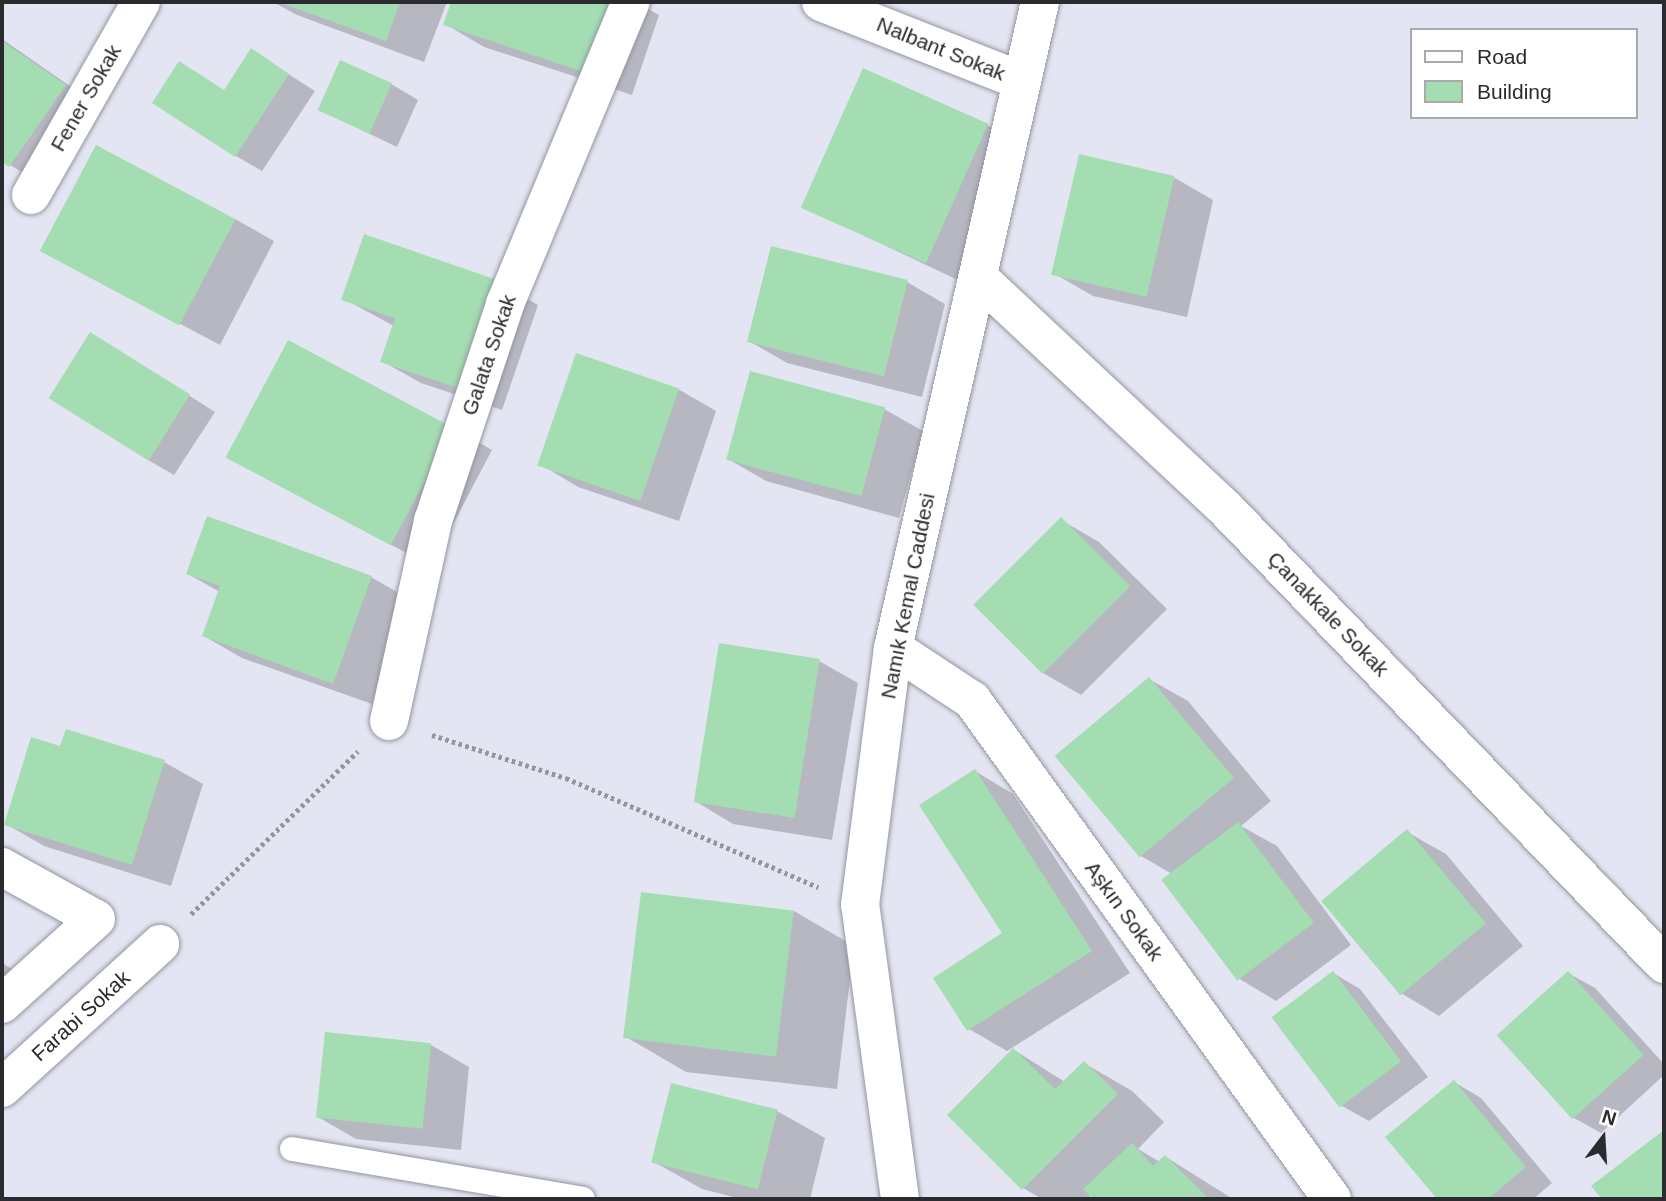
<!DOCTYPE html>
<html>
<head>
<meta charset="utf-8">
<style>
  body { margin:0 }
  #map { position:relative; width:1666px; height:1201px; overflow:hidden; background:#e4e5f2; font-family:Arial,sans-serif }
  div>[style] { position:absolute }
  .shadow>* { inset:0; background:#0003 }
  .building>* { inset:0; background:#a3ddb1; transform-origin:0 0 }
  .path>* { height:4.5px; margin-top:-2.25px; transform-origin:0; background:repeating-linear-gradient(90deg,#95959f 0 3.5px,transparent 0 7px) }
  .roads { filter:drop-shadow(0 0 2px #9395a1) drop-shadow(0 0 2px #9395a1) }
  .lane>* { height:24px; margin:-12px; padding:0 12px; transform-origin:12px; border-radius:12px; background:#fff }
  .street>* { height:38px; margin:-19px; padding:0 19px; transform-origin:19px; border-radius:19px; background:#fff }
  .secondary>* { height:38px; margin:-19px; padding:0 19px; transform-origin:19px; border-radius:19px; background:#fff }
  span { translate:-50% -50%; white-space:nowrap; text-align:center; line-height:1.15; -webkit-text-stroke:5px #fff; paint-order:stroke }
  .street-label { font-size:21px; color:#2a2a2f }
  .frame { position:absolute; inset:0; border:4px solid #2a2a2f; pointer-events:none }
  .legend { position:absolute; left:1410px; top:28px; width:228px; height:91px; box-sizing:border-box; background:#fff; border:2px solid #aaaaac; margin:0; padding:9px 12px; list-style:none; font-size:21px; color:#2a2a2f }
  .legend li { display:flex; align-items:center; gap:14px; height:35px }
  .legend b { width:35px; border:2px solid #aaaaac }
  .north { position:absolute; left:1568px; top:1103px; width:70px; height:70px; -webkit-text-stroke:5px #fff; paint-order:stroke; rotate:17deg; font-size:19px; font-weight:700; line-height:28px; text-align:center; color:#2a2a2f }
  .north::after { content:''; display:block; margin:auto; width:24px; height:32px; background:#2a2a2f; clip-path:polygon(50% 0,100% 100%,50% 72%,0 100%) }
</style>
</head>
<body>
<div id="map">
  <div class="shadow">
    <div style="clip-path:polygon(273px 2px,447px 2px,424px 62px,297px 15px)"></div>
    <div style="clip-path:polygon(453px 2px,635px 2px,659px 15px,632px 95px,484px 47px,445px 24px)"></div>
    <div style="clip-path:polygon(2px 39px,103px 109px,48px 188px,2px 160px)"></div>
    <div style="clip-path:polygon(252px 51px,315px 91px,262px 171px,236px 156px,180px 63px,225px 91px)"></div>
    <div style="clip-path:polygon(391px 84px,418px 100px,397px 147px,320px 110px)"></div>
    <div style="clip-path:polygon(987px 125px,1025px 147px,964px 283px,804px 207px)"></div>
    <div style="clip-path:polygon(1175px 178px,1213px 200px,1187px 317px,1093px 296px,1055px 274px)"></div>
    <div style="clip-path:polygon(235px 219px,274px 241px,220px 345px,43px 251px)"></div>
    <div style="clip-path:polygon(907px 282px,945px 304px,922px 397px,787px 363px,749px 341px)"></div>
    <div style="clip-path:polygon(500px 283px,538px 305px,502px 410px,421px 383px,382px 361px,394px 326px,344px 299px)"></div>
    <div style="clip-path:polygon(117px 350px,215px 412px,174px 475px,148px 460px)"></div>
    <div style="clip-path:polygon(678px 389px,716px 411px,679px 521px,578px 487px,540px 464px)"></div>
    <div style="clip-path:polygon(884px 409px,923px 431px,899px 518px,766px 481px,728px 459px)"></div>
    <div style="clip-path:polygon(454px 428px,492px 450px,431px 566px,267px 479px)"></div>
    <div style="clip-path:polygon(1061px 520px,1099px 542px,1167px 609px,1081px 695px,1043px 673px,975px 605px)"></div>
    <div style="clip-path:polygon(188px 574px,371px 577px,409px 599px,372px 704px,242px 658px,204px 636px,220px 592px)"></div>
    <div style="clip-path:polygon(819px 661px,858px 683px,832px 840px,733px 824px,695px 801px)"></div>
    <div style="clip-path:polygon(1149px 679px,1188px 701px,1271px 801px,1241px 826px,1277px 846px,1351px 945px,1276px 1001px,1238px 978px,1172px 874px,1141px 856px,1056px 755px)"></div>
    <div style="clip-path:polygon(67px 731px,164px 762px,203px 784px,171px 886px,44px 846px,6px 824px,61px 749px)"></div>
    <div style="clip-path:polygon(975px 771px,1013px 794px,1130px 973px,1007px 1051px,969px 1029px,1004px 934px)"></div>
    <div style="clip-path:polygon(1407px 832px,1446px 854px,1523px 946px,1439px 1016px,1401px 993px)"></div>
    <div style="clip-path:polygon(794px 911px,854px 946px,837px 1089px,686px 1072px,626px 1037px)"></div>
    <div style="clip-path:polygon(2px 963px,15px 971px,2px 1002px)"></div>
    <div style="clip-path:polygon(1333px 973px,1360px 989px,1428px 1077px,1369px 1121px,1342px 1106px)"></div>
    <div style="clip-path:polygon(1568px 973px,1595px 988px,1664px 1064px,1664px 1075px,1601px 1133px,1574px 1118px)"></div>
    <div style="clip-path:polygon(431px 1045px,469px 1067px,461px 1150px,356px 1139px,318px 1117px)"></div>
    <div style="clip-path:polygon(1014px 1050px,1065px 1082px,1084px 1063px,1132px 1091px,1164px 1122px,1138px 1149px,1160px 1162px,1166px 1157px,1233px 1199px,1095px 1199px,1091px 1195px,1087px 1199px,1042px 1199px,1023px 1188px)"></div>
    <div style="clip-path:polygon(1454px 1082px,1481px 1098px,1552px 1183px,1533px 1199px,1439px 1199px,1387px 1138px)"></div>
    <div style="clip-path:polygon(777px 1111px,825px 1138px,810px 1199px,741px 1199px,702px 1189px,654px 1162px)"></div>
    <div style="clip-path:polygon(1664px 1133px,1664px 1199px,1604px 1199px,1594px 1186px)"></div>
  </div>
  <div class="building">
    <div style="clip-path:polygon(278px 2px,400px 2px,386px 41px)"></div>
    <div style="clip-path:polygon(451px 2px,618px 2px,593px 75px,443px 25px)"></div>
    <div style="clip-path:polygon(2px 41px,66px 85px,9px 167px,2px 162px)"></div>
    <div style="clip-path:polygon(251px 48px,289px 74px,235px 157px,152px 103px,179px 61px,224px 90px)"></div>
    <div style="left:340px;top:60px;width:57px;height:55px;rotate:24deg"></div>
    <div style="left:863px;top:68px;width:137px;height:153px;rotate:24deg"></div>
    <div style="left:96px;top:145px;width:158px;height:120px;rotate:28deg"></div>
    <div style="left:1079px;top:154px;width:98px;height:124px;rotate:13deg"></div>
    <div style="clip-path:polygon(364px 234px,500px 281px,464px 390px,380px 362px,395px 318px,341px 300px)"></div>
    <div style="left:771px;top:246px;width:141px;height:99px;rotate:14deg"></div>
    <div style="left:90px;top:332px;width:118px;height:78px;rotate:32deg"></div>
    <div style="left:288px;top:340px;width:187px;height:133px;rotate:28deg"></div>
    <div style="left:576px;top:353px;width:109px;height:119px;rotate:19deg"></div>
    <div style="left:750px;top:371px;width:140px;height:92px;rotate:15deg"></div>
    <div style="clip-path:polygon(207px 516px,372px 576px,333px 684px,202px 636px,220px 586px,186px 574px)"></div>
    <div style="left:1061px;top:517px;width:98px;height:124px;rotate:45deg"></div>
    <div style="left:719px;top:643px;width:102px;height:161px;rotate:9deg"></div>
    <div style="left:1149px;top:677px;width:132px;height:123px;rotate:50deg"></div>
    <div style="clip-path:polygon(66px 729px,165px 760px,132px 865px,4px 825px,31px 737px,60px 746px)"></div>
    <div style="clip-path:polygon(975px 769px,1092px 951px,967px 1031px,933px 978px,1002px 933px,919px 805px)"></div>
    <div style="left:1238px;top:822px;width:126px;height:96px;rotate:53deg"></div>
    <div style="left:1407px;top:829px;width:123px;height:112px;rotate:50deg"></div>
    <div style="left:641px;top:892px;width:154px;height:147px;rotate:7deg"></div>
    <div style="left:1333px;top:971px;width:113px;height:77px;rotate:53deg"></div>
    <div style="left:1568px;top:971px;width:113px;height:96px;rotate:48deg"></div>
    <div style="left:325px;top:1032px;width:107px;height:86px;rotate:6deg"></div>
    <div style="clip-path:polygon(1013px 1048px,1055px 1089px,1084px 1061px,1118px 1094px,1022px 1190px,947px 1115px)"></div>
    <div style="clip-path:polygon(1454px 1080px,1526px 1167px,1488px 1199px,1437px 1199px,1385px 1137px)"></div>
    <div style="left:671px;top:1083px;width:110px;height:82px;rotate:14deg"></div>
    <div style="clip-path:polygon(1664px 1130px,1664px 1199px,1602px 1199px,1591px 1186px)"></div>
    <div style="clip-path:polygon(1132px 1143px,1153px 1166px,1165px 1155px,1209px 1199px,1093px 1199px,1083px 1189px)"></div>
  </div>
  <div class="path">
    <div style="left:432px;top:735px;width:141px;rotate:17.8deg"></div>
    <div style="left:566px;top:778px;width:275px;rotate:23.4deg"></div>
    <div style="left:191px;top:914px;width:233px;rotate:-44.3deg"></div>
  </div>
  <div class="roads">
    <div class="lane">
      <div style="left:292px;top:1149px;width:295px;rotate:9.7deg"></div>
    </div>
    <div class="street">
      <div style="left:821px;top:2px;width:216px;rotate:21.5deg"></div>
      <div style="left:31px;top:195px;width:222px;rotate:-60.3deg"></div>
      <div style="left:978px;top:277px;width:338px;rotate:43.1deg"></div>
      <div style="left:1225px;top:508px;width:633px;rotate:46.09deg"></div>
      <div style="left:893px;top:648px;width:95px;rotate:33.4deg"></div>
      <div style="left:972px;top:700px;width:615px;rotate:54.19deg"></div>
      <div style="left:389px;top:721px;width:205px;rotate:-77.6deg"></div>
      <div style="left:433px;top:521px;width:229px;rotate:-71.6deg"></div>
      <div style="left:505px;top:304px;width:327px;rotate:-67.4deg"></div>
      <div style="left:2px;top:867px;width:107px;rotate:29deg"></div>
      <div style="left:96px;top:919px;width:127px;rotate:137.9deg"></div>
      <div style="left:2px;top:1088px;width:214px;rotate:-42.3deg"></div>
    </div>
    <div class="secondary">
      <div style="left:900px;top:1199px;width:297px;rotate:-97.7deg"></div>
      <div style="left:860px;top:905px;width:259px;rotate:-82.7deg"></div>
      <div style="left:893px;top:648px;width:663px;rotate:-77.18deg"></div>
    </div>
  </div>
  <div class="street-label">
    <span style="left:941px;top:49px;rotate:22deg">Nalbant Sokak</span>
    <span style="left:86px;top:98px;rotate:-60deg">Fener Sokak</span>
    <span style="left:489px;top:355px;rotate:-71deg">Galata Sokak</span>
    <span style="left:908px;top:596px;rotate:-79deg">Namık Kemal Caddesi</span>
    <span style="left:1328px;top:614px;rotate:46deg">Çanakkale Sokak</span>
    <span style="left:1124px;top:911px;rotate:54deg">Aşkın Sokak</span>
    <span style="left:81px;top:1016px;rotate:-42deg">Farabi Sokak</span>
  </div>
  <div class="frame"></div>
  <ul class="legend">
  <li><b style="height:9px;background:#fff"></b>Road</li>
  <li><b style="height:19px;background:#a3ddb1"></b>Building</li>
  </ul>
  <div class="north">N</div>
</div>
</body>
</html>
